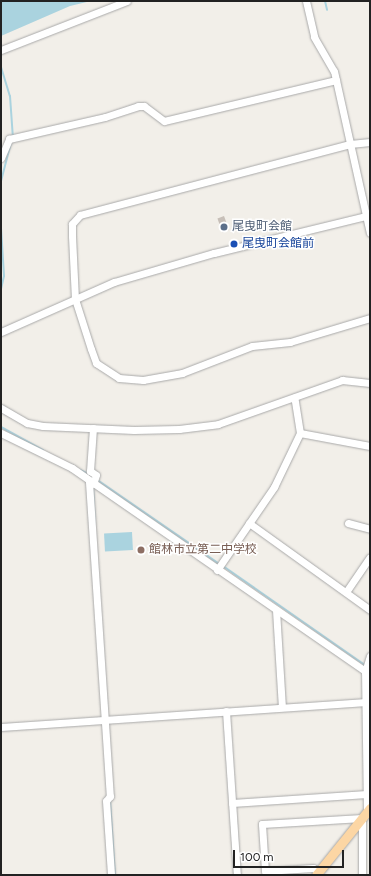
<!DOCTYPE html>
<html>
<head>
<meta charset="utf-8">
<style>
  body { margin:0 }
  #map { position:relative; width:371px; height:876px; overflow:hidden; background:#f2efe9; font-family:Figtree,"Noto Sans JP",sans-serif }
  div>[style] { position:absolute }
  .water>* { inset:0; background:#aad3df; transform-origin:0 0 }
  .stream>* { height:2px; margin:-1px; padding:0 1px; transform-origin:1px; border-radius:1px; background:#aad3df }
  .building>* { inset:0; background:#c7bfb8; transform-origin:0 0 }
  .roads { filter:drop-shadow(0 0 1px #a9a9a9) drop-shadow(0 0 1px #a9a9a9) }
  .minor>* { height:7px; margin:-3.5px; padding:0 3.5px; transform-origin:3.5px; border-radius:3.5px; background:#fff }
  .major>* { height:9px; margin:-4.5px; padding:0 4.5px; transform-origin:4.5px; border-radius:4.5px; background:#fcd6a4 }
  .dots>* { width:11px; height:11px; translate:-50% -50%; box-sizing:border-box; border:2px solid #fff; border-radius:50% }
  span { translate:-50% -50%; white-space:nowrap; text-align:center; line-height:1.15; -webkit-text-stroke:3px #fff; paint-order:stroke }
  .service-label { font-size:12px; color:#4e5e75 }
  .left { translate:0 -50%; text-align:left }
  .transit-label { font-size:12px; color:#164399 }
  .education-label { font-size:12px; color:#785e54 }
  .frame { position:absolute; inset:0; border:2px solid #222; pointer-events:none }
  .scale { position:absolute; left:233px; top:850px; width:111px; height:18px; box-sizing:border-box; border:2px solid #222; border-top:0; padding-left:5px; font-size:12px; line-height:14px; white-space:nowrap; color:#222; -webkit-text-stroke:3px #fff; paint-order:stroke }
</style>
</head>
<body>
<div id="map">
  <div class="water">
    <div style="clip-path:polygon(1px 1px,91px 1px,70px 6px,1px 36px)"></div>
    <div style="left:132px;top:532px;width:18px;height:28px;rotate:87deg"></div>
  </div>
  <div class="stream">
    <div style="left:325px;top:1px;width:9px;rotate:77deg"></div>
    <div style="left:1px;top:67px;width:30px;rotate:73deg"></div>
    <div style="left:10px;top:96px;width:39px;rotate:86deg"></div>
    <div style="left:13px;top:135px;width:48px;rotate:104.6deg"></div>
    <div style="left:1px;top:228px;width:48px;rotate:86.4deg"></div>
    <div style="left:4px;top:276px;width:13px;rotate:103deg"></div>
    <div style="left:1px;top:427px;width:48px;rotate:28.7deg"></div>
    <div style="left:80px;top:470px;width:12px;rotate:24deg"></div>
    <div style="left:96px;top:479px;width:150px;rotate:34.6deg"></div>
    <div style="left:93px;top:487px;width:39px;rotate:87deg"></div>
    <div style="left:223px;top:566px;width:173px;rotate:34.9deg"></div>
    <div style="left:110px;top:800px;width:75px;rotate:86.2deg"></div>
  </div>
  <div class="building">
    <div style="left:224px;top:216px;width:15px;height:7px;rotate:70deg"></div>
  </div>
  <div class="roads">
    <div class="minor">
      <div style="left:306px;top:1px;width:37px;rotate:77deg"></div>
      <div style="left:314px;top:37px;width:39px;rotate:60deg"></div>
      <div style="left:334px;top:71px;width:166px;rotate:77.5deg"></div>
      <div style="left:1px;top:50px;width:135px;rotate:-21.3deg"></div>
      <div style="left:370px;top:142px;width:20px;rotate:174deg"></div>
      <div style="left:350px;top:144px;width:279px;rotate:165.3deg"></div>
      <div style="left:80px;top:215px;width:12px;rotate:132deg"></div>
      <div style="left:72px;top:224px;width:12px;rotate:90deg"></div>
      <div style="left:72px;top:236px;width:63px;rotate:87.3deg"></div>
      <div style="left:75px;top:299px;width:52px;rotate:72.3deg"></div>
      <div style="left:91px;top:349px;width:15px;rotate:70deg"></div>
      <div style="left:96px;top:363px;width:27px;rotate:33deg"></div>
      <div style="left:119px;top:378px;width:24px;rotate:5deg"></div>
      <div style="left:143px;top:380px;width:40px;rotate:-10deg"></div>
      <div style="left:182px;top:373px;width:75px;rotate:-21.1deg"></div>
      <div style="left:252px;top:346px;width:38px;rotate:-6deg"></div>
      <div style="left:290px;top:342px;width:84px;rotate:-16.7deg"></div>
      <div style="left:1px;top:158px;width:21px;rotate:-67deg"></div>
      <div style="left:9px;top:139px;width:98px;rotate:-12.9deg"></div>
      <div style="left:105px;top:117px;width:35px;rotate:-18deg"></div>
      <div style="left:138px;top:106px;width:6px"></div>
      <div style="left:144px;top:106px;width:25px;rotate:37deg"></div>
      <div style="left:164px;top:121px;width:177px;rotate:-13.4deg"></div>
      <div style="left:1px;top:332px;width:124px;rotate:-23.9deg"></div>
      <div style="left:114px;top:282px;width:104px;rotate:-16.2deg"></div>
      <div style="left:214px;top:253px;width:161px;rotate:-13.7deg"></div>
      <div style="left:1px;top:408px;width:30px;rotate:30deg"></div>
      <div style="left:27px;top:423px;width:16px;rotate:11deg"></div>
      <div style="left:43px;top:426px;width:91px;rotate:2.5deg"></div>
      <div style="left:134px;top:430px;width:45px;rotate:-1.3deg"></div>
      <div style="left:179px;top:429px;width:39px;rotate:-7deg"></div>
      <div style="left:218px;top:424px;width:132px;rotate:-19.5deg"></div>
      <div style="left:342px;top:380px;width:28px;rotate:6deg"></div>
      <div style="left:93px;top:428px;width:43px;rotate:94deg"></div>
      <div style="left:90px;top:471px;width:7px;rotate:34deg"></div>
      <div style="left:96px;top:475px;width:9px;rotate:108deg"></div>
      <div style="left:1px;top:433px;width:79px;rotate:26.2deg"></div>
      <div style="left:72px;top:468px;width:362px;rotate:34.7deg"></div>
      <div style="left:300px;top:433px;width:71px;rotate:10.5deg"></div>
      <div style="left:89px;top:482px;width:315px;rotate:86.2deg"></div>
      <div style="left:110px;top:796px;width:6px;rotate:129deg"></div>
      <div style="left:106px;top:801px;width:74px;rotate:86.1deg"></div>
      <div style="left:249px;top:523px;width:149px;rotate:35.7deg"></div>
      <div style="left:348px;top:523px;width:23px;rotate:15deg"></div>
      <div style="left:217px;top:570px;width:101px;rotate:-55.5deg"></div>
      <div style="left:274px;top:487px;width:60px;rotate:-64.3deg"></div>
      <div style="left:300px;top:433px;width:36px;rotate:-99deg"></div>
      <div style="left:346px;top:592px;width:42px;rotate:-55.6deg"></div>
      <div style="left:276px;top:610px;width:97px;rotate:86.5deg"></div>
      <div style="left:226px;top:711px;width:164px;rotate:86.2deg"></div>
      <div style="left:1px;top:727px;width:370px;rotate:-3.9deg"></div>
      <div style="left:232px;top:803px;width:135px;rotate:-3.8deg"></div>
      <div style="left:367px;top:812px;width:140px;rotate:-90.8deg"></div>
      <div style="left:365px;top:672px;width:17px;rotate:-73deg"></div>
      <div style="left:319px;top:872px;width:7px;rotate:-146deg"></div>
      <div style="left:313px;top:868px;width:48px;rotate:176.4deg"></div>
      <div style="left:265px;top:871px;width:47px;rotate:-93.7deg"></div>
      <div style="left:262px;top:824px;width:100px;rotate:-3.4deg"></div>
      <div style="left:362px;top:818px;width:57px;rotate:90deg"></div>
    </div>
    <div class="major">
      <div style="left:316px;top:875px;width:86px;rotate:-51.1deg"></div>
    </div>
  </div>
  <div class="dots">
    <div style="left:224px;top:227px;background:#5c6f8a"></div>
    <div style="left:234px;top:244px;background:#1a4fb4"></div>
    <div style="left:141px;top:550px;background:#8d6e63"></div>
  </div>
  <div class="service-label">
    <span class="left" style="left:232px;top:227px">尾曳町会館</span>
  </div>
  <div class="transit-label">
    <span class="left" style="left:242px;top:244px">尾曳町会館前</span>
  </div>
  <div class="education-label">
    <span class="left" style="left:149px;top:550px">館林市立第二中学校</span>
  </div>
  <div class="frame"></div>
  <div class="scale">100 m</div>
</div>
</body>
</html>
